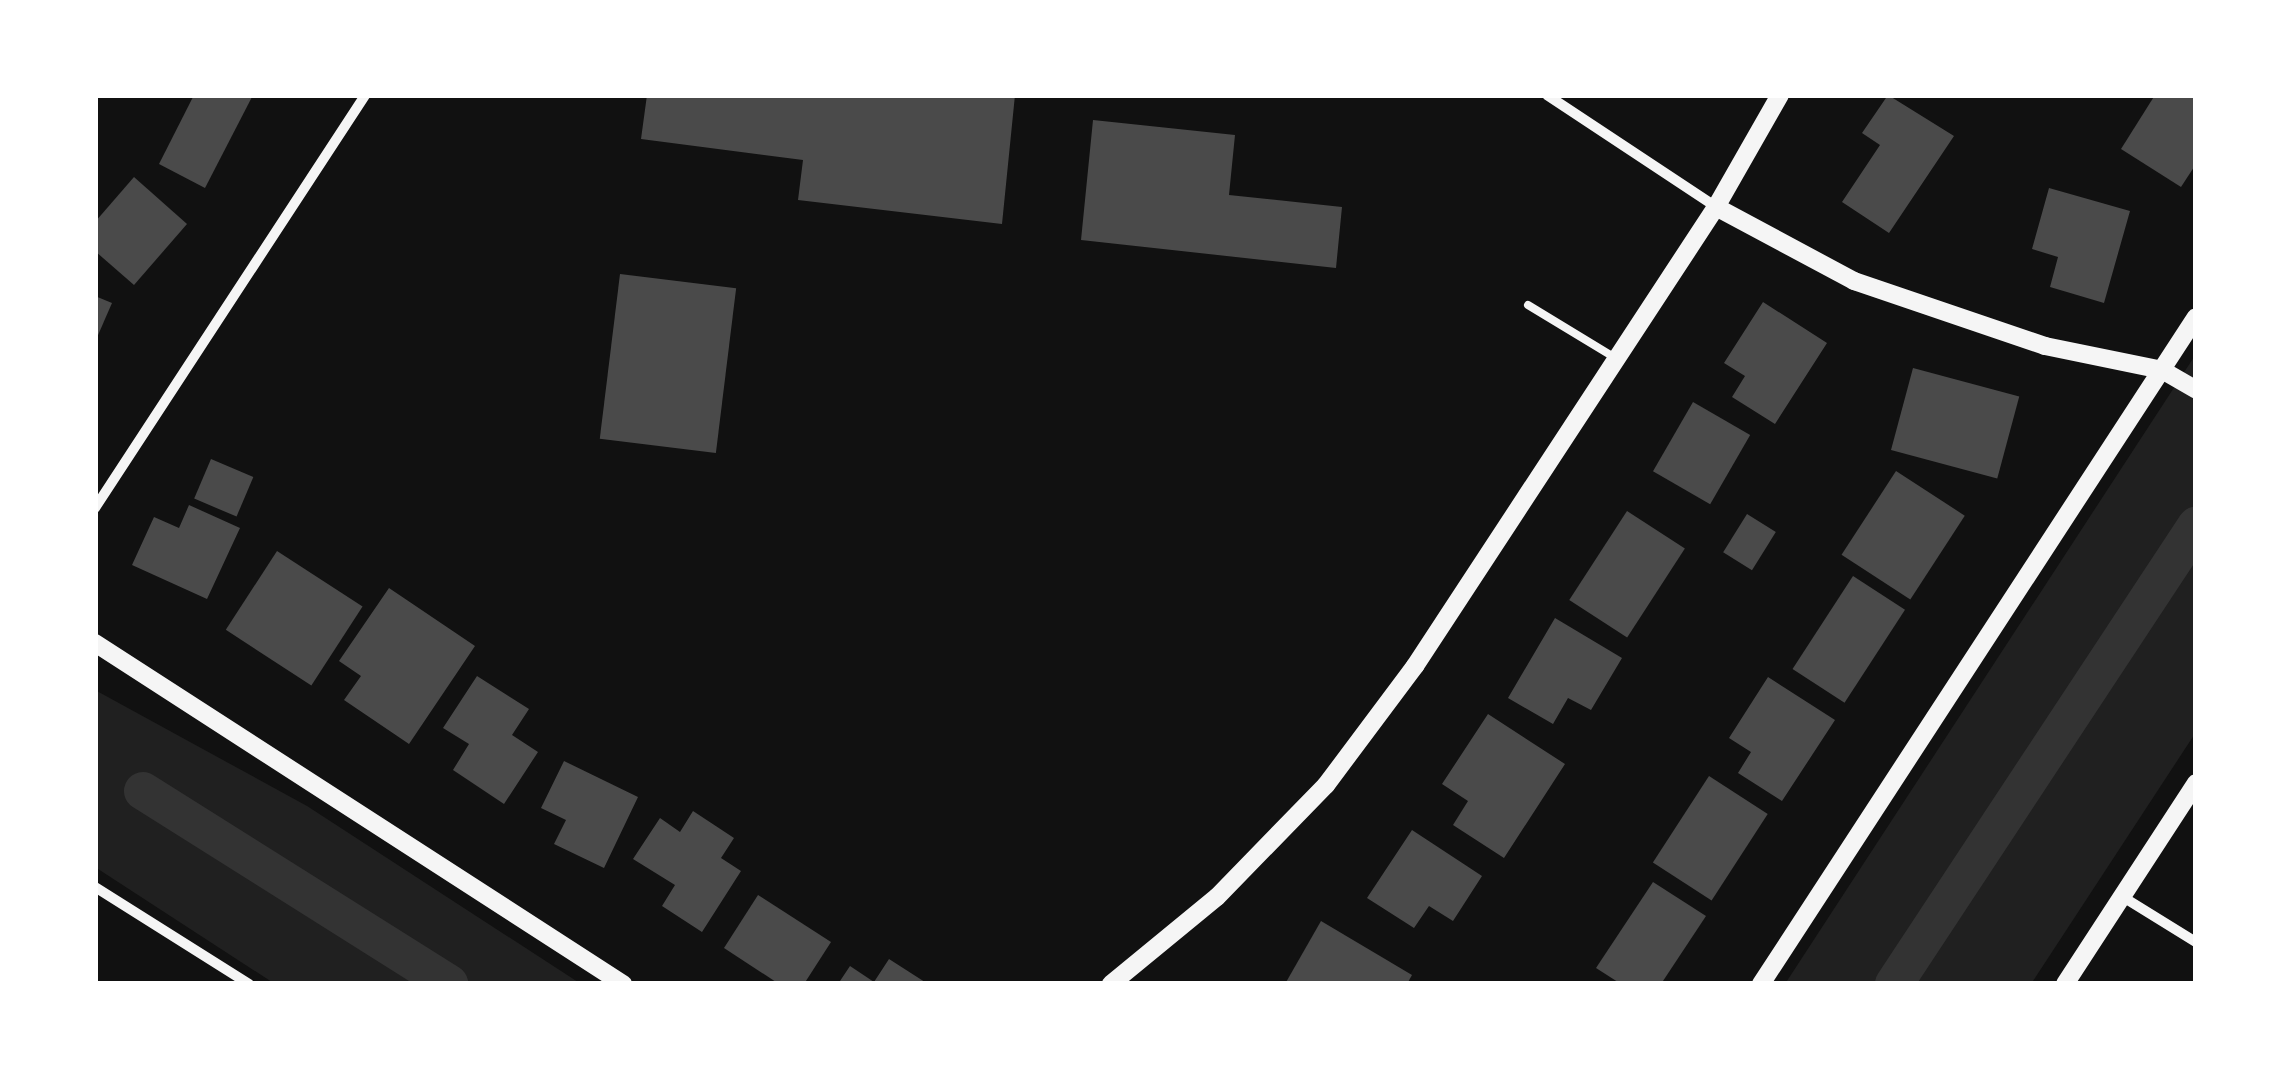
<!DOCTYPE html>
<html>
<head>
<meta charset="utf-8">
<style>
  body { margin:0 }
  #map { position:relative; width:2291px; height:1079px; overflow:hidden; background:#111; font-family:Jost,sans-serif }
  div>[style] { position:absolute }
  .green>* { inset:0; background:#202020 }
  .canal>* { height:38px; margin:-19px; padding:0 19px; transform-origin:19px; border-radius:19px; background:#333 }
  .building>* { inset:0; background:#4a4a4a; transform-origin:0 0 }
  .service>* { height:8px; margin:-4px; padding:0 4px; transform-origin:4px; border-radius:4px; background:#f5f5f5 }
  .minor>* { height:10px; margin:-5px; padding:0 5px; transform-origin:5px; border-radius:5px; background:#f5f5f5 }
  .tertiary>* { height:18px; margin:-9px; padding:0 9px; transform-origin:9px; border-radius:9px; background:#f5f5f5 }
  span { translate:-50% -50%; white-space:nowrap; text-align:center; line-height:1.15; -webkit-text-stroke:10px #fff; paint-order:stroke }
  .frame { position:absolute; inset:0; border:98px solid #fff; pointer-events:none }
</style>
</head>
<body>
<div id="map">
  <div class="green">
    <div style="clip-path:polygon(2196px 354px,2196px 732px,2031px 984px,1785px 984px)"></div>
    <div style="clip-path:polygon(95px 690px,307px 806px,581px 984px,275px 984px,95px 867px)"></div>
  </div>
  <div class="canal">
    <div style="left:143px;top:791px;width:362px;rotate:32.2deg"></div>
    <div style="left:1894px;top:984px;width:549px;rotate:-56.6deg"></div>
  </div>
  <div class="building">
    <div style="clip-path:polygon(194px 95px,253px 95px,205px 188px,159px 164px)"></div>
    <div style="clip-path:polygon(647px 95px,1015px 95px,1002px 224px,798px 200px,803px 160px,641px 139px)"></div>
    <div style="clip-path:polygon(1888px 95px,1954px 136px,1889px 233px,1842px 202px,1880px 145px,1862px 133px)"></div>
    <div style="clip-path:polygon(2155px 95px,2196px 95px,2196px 164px,2181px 187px,2121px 149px)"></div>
    <div style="clip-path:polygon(1093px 120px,1235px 135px,1229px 195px,1342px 207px,1336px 268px,1081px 240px)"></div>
    <div style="clip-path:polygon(134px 177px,187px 224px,134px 285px,95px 251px,95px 222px)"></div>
    <div style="clip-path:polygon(2049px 188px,2130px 211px,2104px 303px,2050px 287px,2058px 257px,2032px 249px)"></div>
    <div style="left:620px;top:274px;width:117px;height:166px;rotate:7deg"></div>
    <div style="clip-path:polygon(95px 296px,112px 303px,95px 342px)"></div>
    <div style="clip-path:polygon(1763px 302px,1827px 343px,1775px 424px,1732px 397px,1745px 376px,1724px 363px)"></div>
    <div style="left:1913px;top:368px;width:110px;height:85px;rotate:15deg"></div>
    <div style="left:1693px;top:402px;width:66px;height:80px;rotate:30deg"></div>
    <div style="left:211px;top:459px;width:46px;height:43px;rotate:23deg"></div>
    <div style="left:1896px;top:471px;width:82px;height:100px;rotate:33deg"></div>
    <div style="clip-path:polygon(189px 505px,240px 528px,207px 599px,132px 565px,154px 517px,179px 528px)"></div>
    <div style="left:1627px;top:511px;width:69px;height:106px;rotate:33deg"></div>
    <div style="left:1747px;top:514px;width:34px;height:45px;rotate:32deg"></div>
    <div style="left:277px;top:551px;width:102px;height:94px;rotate:33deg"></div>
    <div style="left:1853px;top:576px;width:62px;height:111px;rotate:33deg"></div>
    <div style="clip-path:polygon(389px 588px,475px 646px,409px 744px,344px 700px,361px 676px,339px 661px)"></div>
    <div style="clip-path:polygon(1555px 618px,1622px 658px,1591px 710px,1568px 698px,1553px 724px,1508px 698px)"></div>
    <div style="clip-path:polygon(477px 676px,529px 709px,512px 735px,538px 752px,504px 804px,453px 770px,469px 744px,443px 728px)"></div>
    <div style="clip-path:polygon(1768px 677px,1835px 720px,1782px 801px,1738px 773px,1751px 752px,1729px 738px)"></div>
    <div style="clip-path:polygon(1488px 714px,1565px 764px,1504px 858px,1453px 825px,1468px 801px,1442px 784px)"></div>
    <div style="clip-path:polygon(564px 761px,638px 797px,604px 868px,554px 844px,566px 820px,541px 808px)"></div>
    <div style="left:1709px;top:776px;width:70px;height:103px;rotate:33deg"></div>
    <div style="clip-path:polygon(693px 811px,734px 838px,721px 858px,741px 871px,702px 932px,662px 906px,675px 885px,633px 859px,660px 818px,680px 832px)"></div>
    <div style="clip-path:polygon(1412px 830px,1482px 876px,1453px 921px,1429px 906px,1414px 928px,1367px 898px)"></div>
    <div style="clip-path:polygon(1653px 882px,1706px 916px,1661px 984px,1621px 984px,1596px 968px)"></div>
    <div style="clip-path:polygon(758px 895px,831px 942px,804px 984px,779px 984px,724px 948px)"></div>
    <div style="clip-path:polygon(1321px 921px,1412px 975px,1407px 984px,1285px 984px)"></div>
    <div style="clip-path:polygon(889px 959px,928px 984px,838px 984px,850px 966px,874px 982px)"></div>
  </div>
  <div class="service">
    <div style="left:1528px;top:305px;width:100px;rotate:31.2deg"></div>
  </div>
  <div class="minor">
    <div style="left:1547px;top:95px;width:203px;rotate:33.5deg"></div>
    <div style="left:95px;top:508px;width:493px;rotate:-56.8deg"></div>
    <div style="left:95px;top:887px;width:182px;rotate:32.2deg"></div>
    <div style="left:2123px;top:897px;width:86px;rotate:31.7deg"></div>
  </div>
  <div class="tertiary">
    <div style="left:1716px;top:207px;width:157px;rotate:28.2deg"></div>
    <div style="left:1854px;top:281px;width:202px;rotate:18.8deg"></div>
    <div style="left:2045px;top:346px;width:119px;rotate:11.6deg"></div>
    <div style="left:2162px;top:370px;width:39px;rotate:30deg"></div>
    <div style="left:95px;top:643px;width:629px;rotate:32.86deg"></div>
    <div style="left:1111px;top:984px;width:137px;rotate:-39.4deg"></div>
    <div style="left:1217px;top:897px;width:156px;rotate:-45.8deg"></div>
    <div style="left:1326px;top:785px;width:149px;rotate:-53.2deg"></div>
    <div style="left:1415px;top:666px;width:549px;rotate:-56.74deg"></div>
    <div style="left:1716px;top:207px;width:129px;rotate:-60.3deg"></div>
    <div style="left:1761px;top:984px;width:796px;rotate:-56.89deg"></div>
    <div style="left:2065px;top:984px;width:240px;rotate:-56.9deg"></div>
  </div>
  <div class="frame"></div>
</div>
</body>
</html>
